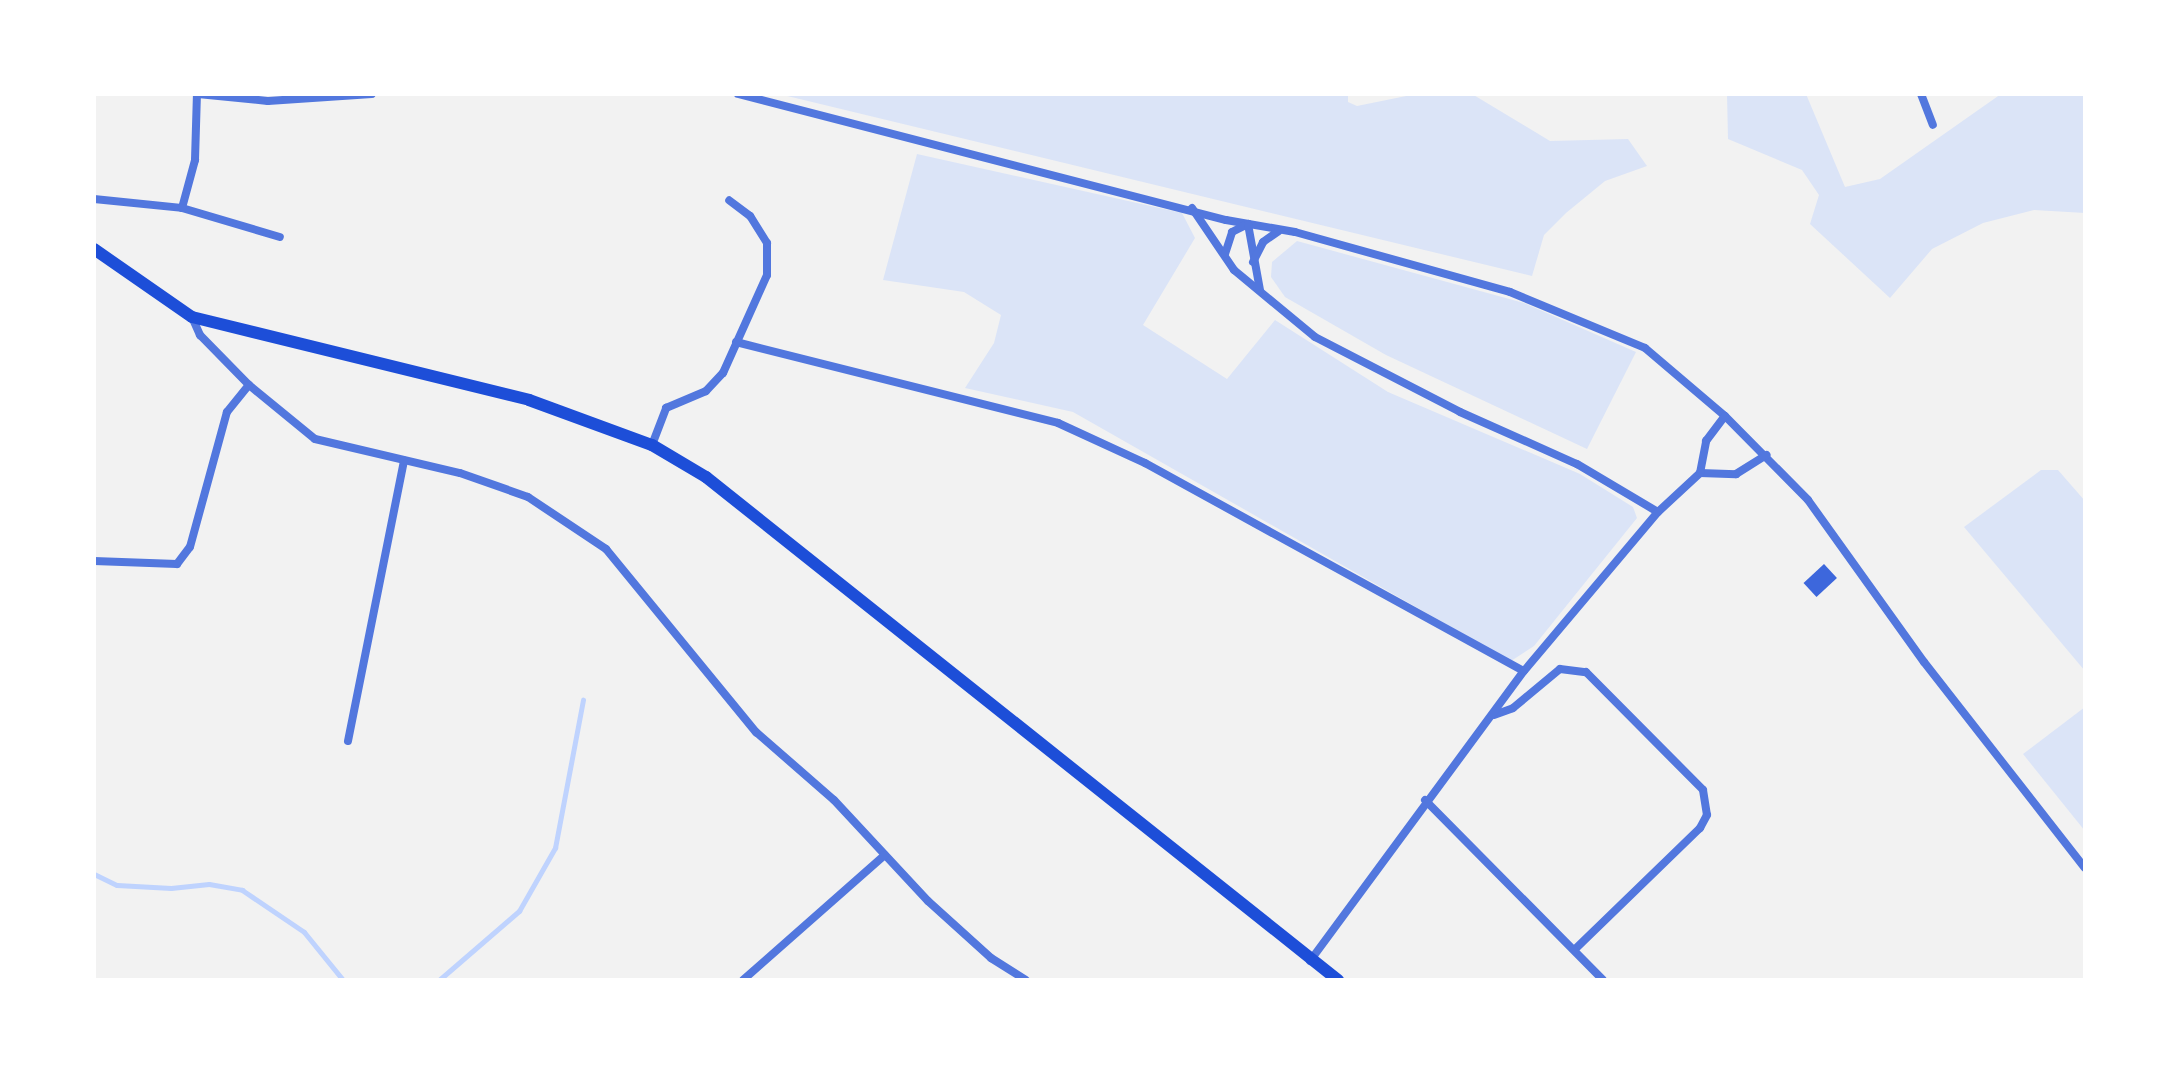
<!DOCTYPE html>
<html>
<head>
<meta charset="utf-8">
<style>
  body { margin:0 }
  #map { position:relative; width:2179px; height:1074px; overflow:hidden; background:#f2f2f2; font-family:"Nunito Sans",sans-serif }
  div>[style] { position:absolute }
  .green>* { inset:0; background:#dbe4f7 }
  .stream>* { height:5px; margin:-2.5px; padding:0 2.5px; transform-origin:2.5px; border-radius:2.5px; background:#bfd3fe }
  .building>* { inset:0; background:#3d67dc; transform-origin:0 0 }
  .minor>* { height:8px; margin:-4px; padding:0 4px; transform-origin:4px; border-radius:4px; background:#5277de }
  .secondary>* { height:12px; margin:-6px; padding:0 6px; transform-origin:6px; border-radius:6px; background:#1d4ed8 }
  span { translate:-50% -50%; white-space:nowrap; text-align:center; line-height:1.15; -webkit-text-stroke:8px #fff; paint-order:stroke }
  .frame { position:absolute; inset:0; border:96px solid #fff; pointer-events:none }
</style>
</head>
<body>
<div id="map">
  <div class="green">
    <div style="clip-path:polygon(779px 94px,1348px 94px,1348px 102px,1357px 106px,1416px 94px,1472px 94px,1550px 141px,1628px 139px,1647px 166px,1605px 181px,1566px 213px,1544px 235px,1532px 276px)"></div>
    <div style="clip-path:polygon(1727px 94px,1806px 94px,1845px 187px,1880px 179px,2001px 94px,2085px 94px,2085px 213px,2034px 210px,1983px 223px,1932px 249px,1890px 298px,1810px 224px,1819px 195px,1802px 170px,1728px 139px)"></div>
    <div style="clip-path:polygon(917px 154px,1182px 213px,1195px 238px,1143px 325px,1227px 379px,1275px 320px,1388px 392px,1580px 474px,1633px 507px,1637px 518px,1534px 646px,1511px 661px,1073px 412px,965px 388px,994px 343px,1001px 315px,964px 292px,883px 280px)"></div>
    <div style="clip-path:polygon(1297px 241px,1524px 303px,1636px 352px,1587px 449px,1386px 355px,1285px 297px,1271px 277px,1272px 262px)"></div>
    <div style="clip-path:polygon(2041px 470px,2058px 470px,2085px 501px,2085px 671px,1964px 527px)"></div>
    <div style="clip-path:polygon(2085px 707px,2085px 831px,2023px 754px)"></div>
  </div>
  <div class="stream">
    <div style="left:94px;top:874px;width:25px;rotate:26deg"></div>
    <div style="left:117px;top:885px;width:54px;rotate:3.2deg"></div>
    <div style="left:171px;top:888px;width:38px;rotate:-6deg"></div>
    <div style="left:209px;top:884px;width:34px;rotate:10deg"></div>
    <div style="left:242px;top:890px;width:75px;rotate:34.1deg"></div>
    <div style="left:304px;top:932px;width:62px;rotate:50.9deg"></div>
    <div style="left:439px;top:980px;width:106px;rotate:-40.8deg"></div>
    <div style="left:519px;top:911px;width:73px;rotate:-60.3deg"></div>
    <div style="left:555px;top:848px;width:151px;rotate:-79.3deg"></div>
  </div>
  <div class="building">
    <div style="left:1824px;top:564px;width:19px;height:28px;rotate:47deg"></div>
  </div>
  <div class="minor">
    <div style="left:198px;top:94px;width:70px;rotate:5.7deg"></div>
    <div style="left:268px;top:101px;width:104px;rotate:-3.9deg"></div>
    <div style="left:738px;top:94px;width:504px;rotate:14.48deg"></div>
    <div style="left:1226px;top:220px;width:70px;rotate:9.9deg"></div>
    <div style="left:1295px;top:232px;width:223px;rotate:15.6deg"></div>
    <div style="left:1510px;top:292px;width:146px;rotate:22.5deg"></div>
    <div style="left:1645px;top:348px;width:105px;rotate:40.4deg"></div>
    <div style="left:1725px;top:416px;width:118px;rotate:45.3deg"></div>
    <div style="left:1808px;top:500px;width:199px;rotate:54.4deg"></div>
    <div style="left:1924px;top:662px;width:261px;rotate:52deg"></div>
    <div style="left:1921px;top:94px;width:33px;rotate:69deg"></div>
    <div style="left:94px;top:199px;width:88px;rotate:5.8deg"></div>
    <div style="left:182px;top:208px;width:50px;rotate:-74.8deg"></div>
    <div style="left:195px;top:160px;width:66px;rotate:-88.3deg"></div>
    <div style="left:182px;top:208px;width:102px;rotate:16.5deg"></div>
    <div style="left:1192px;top:208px;width:75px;rotate:55.9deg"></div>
    <div style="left:1234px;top:270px;width:105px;rotate:39.6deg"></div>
    <div style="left:1315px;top:337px;width:163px;rotate:27.3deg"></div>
    <div style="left:1460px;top:412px;width:128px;rotate:24deg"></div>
    <div style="left:1577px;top:464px;width:94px;rotate:30.7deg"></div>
    <div style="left:1225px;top:254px;width:23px;rotate:-72deg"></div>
    <div style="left:1232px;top:232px;width:18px;rotate:-27deg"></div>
    <div style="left:1248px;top:224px;width:67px;rotate:79.7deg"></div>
    <div style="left:1253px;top:262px;width:22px;rotate:-63deg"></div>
    <div style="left:1263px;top:242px;width:19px;rotate:-35deg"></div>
    <div style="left:192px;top:317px;width:20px;rotate:66deg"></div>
    <div style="left:200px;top:335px;width:70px;rotate:45.6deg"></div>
    <div style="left:249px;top:385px;width:85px;rotate:39.3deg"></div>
    <div style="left:315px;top:439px;width:149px;rotate:13.2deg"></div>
    <div style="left:460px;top:473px;width:72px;rotate:19.4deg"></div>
    <div style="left:528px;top:497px;width:94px;rotate:33.7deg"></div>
    <div style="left:606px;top:549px;width:237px;rotate:50.7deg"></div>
    <div style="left:756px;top:732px;width:103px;rotate:41.1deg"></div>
    <div style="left:834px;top:800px;width:138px;rotate:47.1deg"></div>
    <div style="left:928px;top:901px;width:85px;rotate:42.1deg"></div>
    <div style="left:991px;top:958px;width:41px;rotate:32.2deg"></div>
    <div style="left:736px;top:342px;width:332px;rotate:14.1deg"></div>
    <div style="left:1058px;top:423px;width:96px;rotate:24.7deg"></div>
    <div style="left:1145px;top:463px;width:432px;rotate:28.8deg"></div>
    <div style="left:652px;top:445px;width:40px;rotate:-69deg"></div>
    <div style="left:666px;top:408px;width:43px;rotate:-23deg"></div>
    <div style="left:706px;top:391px;width:25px;rotate:-47deg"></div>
    <div style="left:723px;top:373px;width:107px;rotate:-65.8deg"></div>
    <div style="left:767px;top:275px;width:32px;rotate:-90deg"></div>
    <div style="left:767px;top:243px;width:32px;rotate:-122deg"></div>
    <div style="left:750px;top:216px;width:26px;rotate:-143deg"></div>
    <div style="left:1700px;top:473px;width:36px;rotate:2deg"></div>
    <div style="left:1736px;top:474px;width:36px;rotate:-32deg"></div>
    <div style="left:94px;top:561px;width:83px;rotate:2.1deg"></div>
    <div style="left:177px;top:564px;width:21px;rotate:-53deg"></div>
    <div style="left:190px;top:547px;width:140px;rotate:-74.7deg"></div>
    <div style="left:227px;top:412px;width:35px;rotate:-51deg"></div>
    <div style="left:1494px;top:715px;width:20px;rotate:-20deg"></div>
    <div style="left:1513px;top:708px;width:61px;rotate:-39.7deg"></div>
    <div style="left:1560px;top:669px;width:26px;rotate:7deg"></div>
    <div style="left:1586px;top:672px;width:166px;rotate:45.2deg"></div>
    <div style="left:1703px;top:790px;width:25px;rotate:81deg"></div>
    <div style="left:1707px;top:815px;width:15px;rotate:118deg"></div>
    <div style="left:1700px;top:828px;width:175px;rotate:135.9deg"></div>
    <div style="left:348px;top:741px;width:286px;rotate:-78.7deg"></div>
    <div style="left:1425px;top:800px;width:253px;rotate:45.3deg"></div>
    <div style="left:1310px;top:961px;width:360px;rotate:-53.6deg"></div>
    <div style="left:1524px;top:671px;width:208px;rotate:-49.9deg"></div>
    <div style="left:1658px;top:512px;width:57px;rotate:-42.9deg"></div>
    <div style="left:1700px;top:473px;width:33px;rotate:-79deg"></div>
    <div style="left:1706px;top:441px;width:31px;rotate:-53deg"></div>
    <div style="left:743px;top:980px;width:189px;rotate:-41.4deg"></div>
  </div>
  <div class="secondary">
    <div style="left:94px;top:249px;width:119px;rotate:34.8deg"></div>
    <div style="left:192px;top:317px;width:347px;rotate:13.8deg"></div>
    <div style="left:529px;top:400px;width:131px;rotate:20.1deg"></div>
    <div style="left:652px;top:445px;width:63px;rotate:30.7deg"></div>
    <div style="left:706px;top:477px;width:808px;rotate:38.52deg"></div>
  </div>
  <div class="frame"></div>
</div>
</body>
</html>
